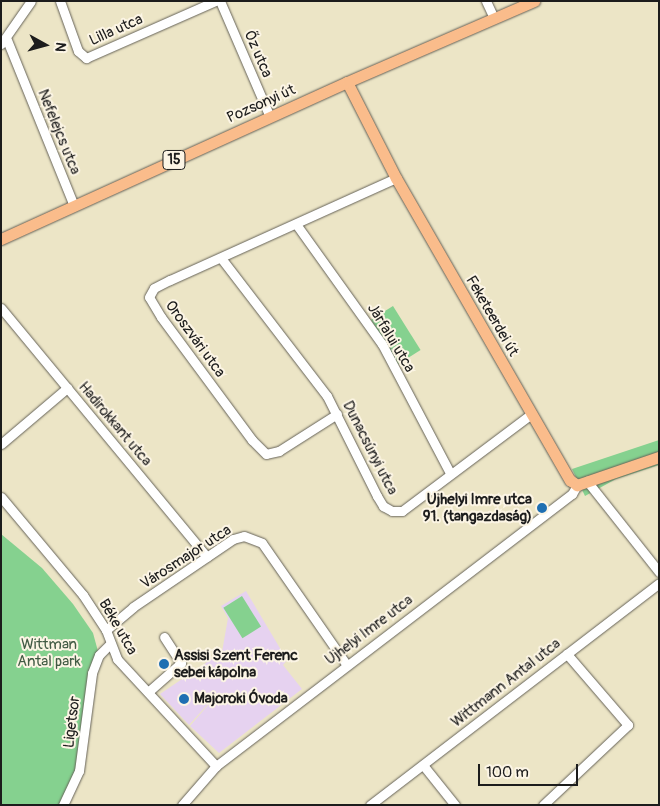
<!DOCTYPE html>
<html>
<head>
<meta charset="utf-8">
<style>
  body { margin:0 }
  #map { position:relative; width:660px; height:806px; overflow:hidden; background:#ece5c6; font-family:Pangolin,sans-serif }
  div>[style] { position:absolute }
  .built>* { inset:0; background:#e6d2f0 }
  .green>* { inset:0; background:#85d18f; transform-origin:0 0 }
  .roads { filter:drop-shadow(0 0 1px #656258) drop-shadow(0 0 1px #656258) }
  .minor>* { height:9px; margin:-4.5px; padding:0 4.5px; transform-origin:4.5px; border-radius:4.5px; background:#fff }
  .major>* { height:11px; margin:-5.5px; padding:0 5.5px; transform-origin:5.5px; border-radius:5.5px; background:#fabc8b }
  .dots>* { width:14px; height:14px; translate:-50% -50%; box-sizing:border-box; border:2px solid #fcf5e5; border-radius:50% }
  span { translate:-50% -50%; white-space:nowrap; text-align:center; line-height:1.15; -webkit-text-stroke:4px #fcf5e5; paint-order:stroke }
  .shield-label span { padding:1px 4px; background:#fcf5e5; border:1px solid; border-radius:4px; -webkit-text-stroke-width:0 }
  .shield-label { font-size:14px; color:#1c1c1c; font-weight:700 }
  .street-label { font-size:15px; color:#1c1c1c }
  .poi-label { font-size:15px; color:#1c1c1c; font-weight:700 }
  .right { translate:-100% -50%; text-align:right }
  .left { translate:0 -50%; text-align:left }
  .park-label { font-size:15px; color:#415b44 }
  .frame { position:absolute; inset:0; border:2px solid #1c1c1c; pointer-events:none }
  .north { position:absolute; left:20px; top:20px; width:50px; height:50px; -webkit-text-stroke:4px #fcf5e5; paint-order:stroke; rotate:97deg; font-size:14px; font-weight:700; line-height:20px; text-align:center; color:#1c1c1c }
  .north::after { content:''; display:block; margin:auto; width:18px; height:22px; background:#1c1c1c; clip-path:polygon(50% 0,100% 100%,50% 72%,0 100%) }
  .scale { position:absolute; left:478px; top:764px; width:100px; height:22px; box-sizing:border-box; border:2px solid #1c1c1c; border-top:0; padding-left:6px; font-size:15px; line-height:18px; white-space:nowrap; color:#1c1c1c; -webkit-text-stroke:4px #fcf5e5; paint-order:stroke }
</style>
</head>
<body>
<div id="map">
  <div class="built">
    <div style="clip-path:polygon(246px 591px,287px 660px,283px 665px,302px 689px,219px 753px,190px 726px,209px 704px,206px 700px,208px 704px,189px 725px,160px 694px,222px 652px,228px 618px,221px 606px)"></div>
  </div>
  <div class="green">
    <div style="left:393px;top:306px;width:52px;height:26px;rotate:58deg"></div>
    <div style="clip-path:polygon(659px 440px,659px 465px,616px 479px,585px 496px,572px 469px)"></div>
    <div style="clip-path:polygon(1px 534px,42px 568px,73px 604px,93px 633px,99px 655px,85px 742px,63px 805px,1px 805px)"></div>
    <div style="left:242px;top:596px;width:36px;height:22px;rotate:58deg"></div>
  </div>
  <div class="roads">
    <div class="minor">
      <div style="left:60px;top:1px;width:53px;rotate:70.2deg"></div>
      <div style="left:78px;top:51px;width:11px;rotate:41deg"></div>
      <div style="left:86px;top:58px;width:141px;rotate:-23.8deg"></div>
      <div style="left:220px;top:1px;width:126px;rotate:66.7deg"></div>
      <div style="left:486px;top:1px;width:19px;rotate:65deg"></div>
      <div style="left:7px;top:40px;width:179px;rotate:68deg"></div>
      <div style="left:1px;top:44px;width:52px;rotate:-55.1deg"></div>
      <div style="left:296px;top:224px;width:148px;rotate:54.4deg"></div>
      <div style="left:382px;top:344px;width:146px;rotate:62.2deg"></div>
      <div style="left:221px;top:258px;width:174px;rotate:52.5deg"></div>
      <div style="left:327px;top:396px;width:112px;rotate:63.4deg"></div>
      <div style="left:377px;top:496px;width:12px;rotate:59deg"></div>
      <div style="left:383px;top:506px;width:10px;rotate:29deg"></div>
      <div style="left:392px;top:511px;width:10px"></div>
      <div style="left:402px;top:511px;width:161px;rotate:-36.9deg"></div>
      <div style="left:1px;top:308px;width:323px;rotate:50.4deg"></div>
      <div style="left:337px;top:414px;width:69px;rotate:147.5deg"></div>
      <div style="left:279px;top:451px;width:13px;rotate:167deg"></div>
      <div style="left:266px;top:454px;width:20px;rotate:-135deg"></div>
      <div style="left:252px;top:440px;width:153px;rotate:-126.5deg"></div>
      <div style="left:161px;top:317px;width:23px;rotate:-121deg"></div>
      <div style="left:149px;top:297px;width:10px;rotate:-61deg"></div>
      <div style="left:154px;top:288px;width:18px;rotate:-27deg"></div>
      <div style="left:170px;top:280px;width:248px;rotate:-24.3deg"></div>
      <div style="left:1px;top:444px;width:87px;rotate:-40.3deg"></div>
      <div style="left:587px;top:481px;width:116px;rotate:51.6deg"></div>
      <div style="left:1px;top:497px;width:128px;rotate:50.1deg"></div>
      <div style="left:83px;top:595px;width:42px;rotate:56.7deg"></div>
      <div style="left:106px;top:630px;width:31px;rotate:69deg"></div>
      <div style="left:117px;top:659px;width:146px;rotate:47.2deg"></div>
      <div style="left:106px;top:630px;width:35px;rotate:-40deg"></div>
      <div style="left:133px;top:607px;width:121px;rotate:-34.2deg"></div>
      <div style="left:233px;top:539px;width:11px;rotate:-15deg"></div>
      <div style="left:244px;top:536px;width:19px;rotate:21deg"></div>
      <div style="left:262px;top:543px;width:147px;rotate:55.2deg"></div>
      <div style="left:148px;top:692px;width:44px;rotate:-41.3deg"></div>
      <div style="left:181px;top:663px;width:31px;rotate:-123deg"></div>
      <div style="left:423px;top:765px;width:51px;rotate:51.3deg"></div>
      <div style="left:63px;top:805px;width:38px;rotate:-65deg"></div>
      <div style="left:79px;top:771px;width:99px;rotate:-82.4deg"></div>
      <div style="left:92px;top:673px;width:19px;rotate:-69deg"></div>
      <div style="left:99px;top:655px;width:16px;rotate:-45deg"></div>
      <div style="left:182px;top:805px;width:52px;rotate:-48.9deg"></div>
      <div style="left:216px;top:766px;width:448px;rotate:-37.4deg"></div>
      <div style="left:572px;top:494px;width:10px;rotate:-61deg"></div>
      <div style="left:370px;top:805px;width:364px;rotate:-37.5deg"></div>
      <div style="left:543px;top:805px;width:117px;rotate:-43.3deg"></div>
      <div style="left:628px;top:725px;width:94px;rotate:-130.7deg"></div>
    </div>
    <div class="major">
      <div style="left:347px;top:82px;width:108px;rotate:63deg"></div>
      <div style="left:396px;top:178px;width:349px;rotate:60.1deg"></div>
      <div style="left:570px;top:480px;width:9px;rotate:36deg"></div>
      <div style="left:577px;top:485px;width:87px;rotate:-18.9deg"></div>
      <div style="left:1px;top:239px;width:380px;rotate:-24.4deg"></div>
      <div style="left:347px;top:82px;width:204px;rotate:-23.4deg"></div>
    </div>
  </div>
  <div class="dots">
    <div style="left:542px;top:508px;background:#1f6fb2"></div>
    <div style="left:164px;top:664px;background:#1f6fb2"></div>
    <div style="left:184px;top:699px;background:#1f6fb2"></div>
  </div>
  <div class="shield-label">
    <span style="left:174px;top:160px">15</span>
  </div>
  <div class="street-label">
    <span style="left:116px;top:30px;rotate:-24deg">Lilla utca</span>
    <span style="left:258px;top:54px;rotate:67deg">Őz utca</span>
    <span style="left:261px;top:104px;rotate:-24deg">Pozsonyi út</span>
    <span style="left:59px;top:132px;rotate:68deg">Nefelejcs utca</span>
    <span style="left:492px;top:316px;rotate:60deg">Feketeerdei út</span>
    <span style="left:391px;top:338px;rotate:59deg">Járfalui utca</span>
    <span style="left:195px;top:339px;rotate:54deg">Oroszvári utca</span>
    <span style="left:115px;top:424px;rotate:50deg">Hadirokkant utca</span>
    <span style="left:370px;top:448px;rotate:63deg">Dunacsúnyi utca</span>
    <span style="left:186px;top:557px;rotate:-33deg">Városmajor utca</span>
    <span style="left:118px;top:627px;rotate:60deg">Béke utca</span>
    <span style="left:369px;top:630px;rotate:-37deg">Ujhelyi Imre utca</span>
    <span style="left:506px;top:683px;rotate:-38deg">Wittmann Antal utca</span>
    <span style="left:72px;top:722px;rotate:-83deg">Ligetsor</span>
  </div>
  <div class="poi-label">
    <span class="right" style="left:532px;top:508px">Ujhelyi Imre utca<br>91. (tangazdaság)</span>
    <span class="left" style="left:174px;top:664px">Assisi Szent Ferenc<br>sebei kápolna</span>
    <span class="left" style="left:194px;top:699px">Majoroki Óvoda</span>
  </div>
  <div class="park-label">
    <span style="left:49px;top:653px">Wittman<br>Antal park</span>
  </div>
  <div class="frame"></div>
  <div class="north">N</div>
  <div class="scale">100 m</div>
</div>
</body>
</html>
